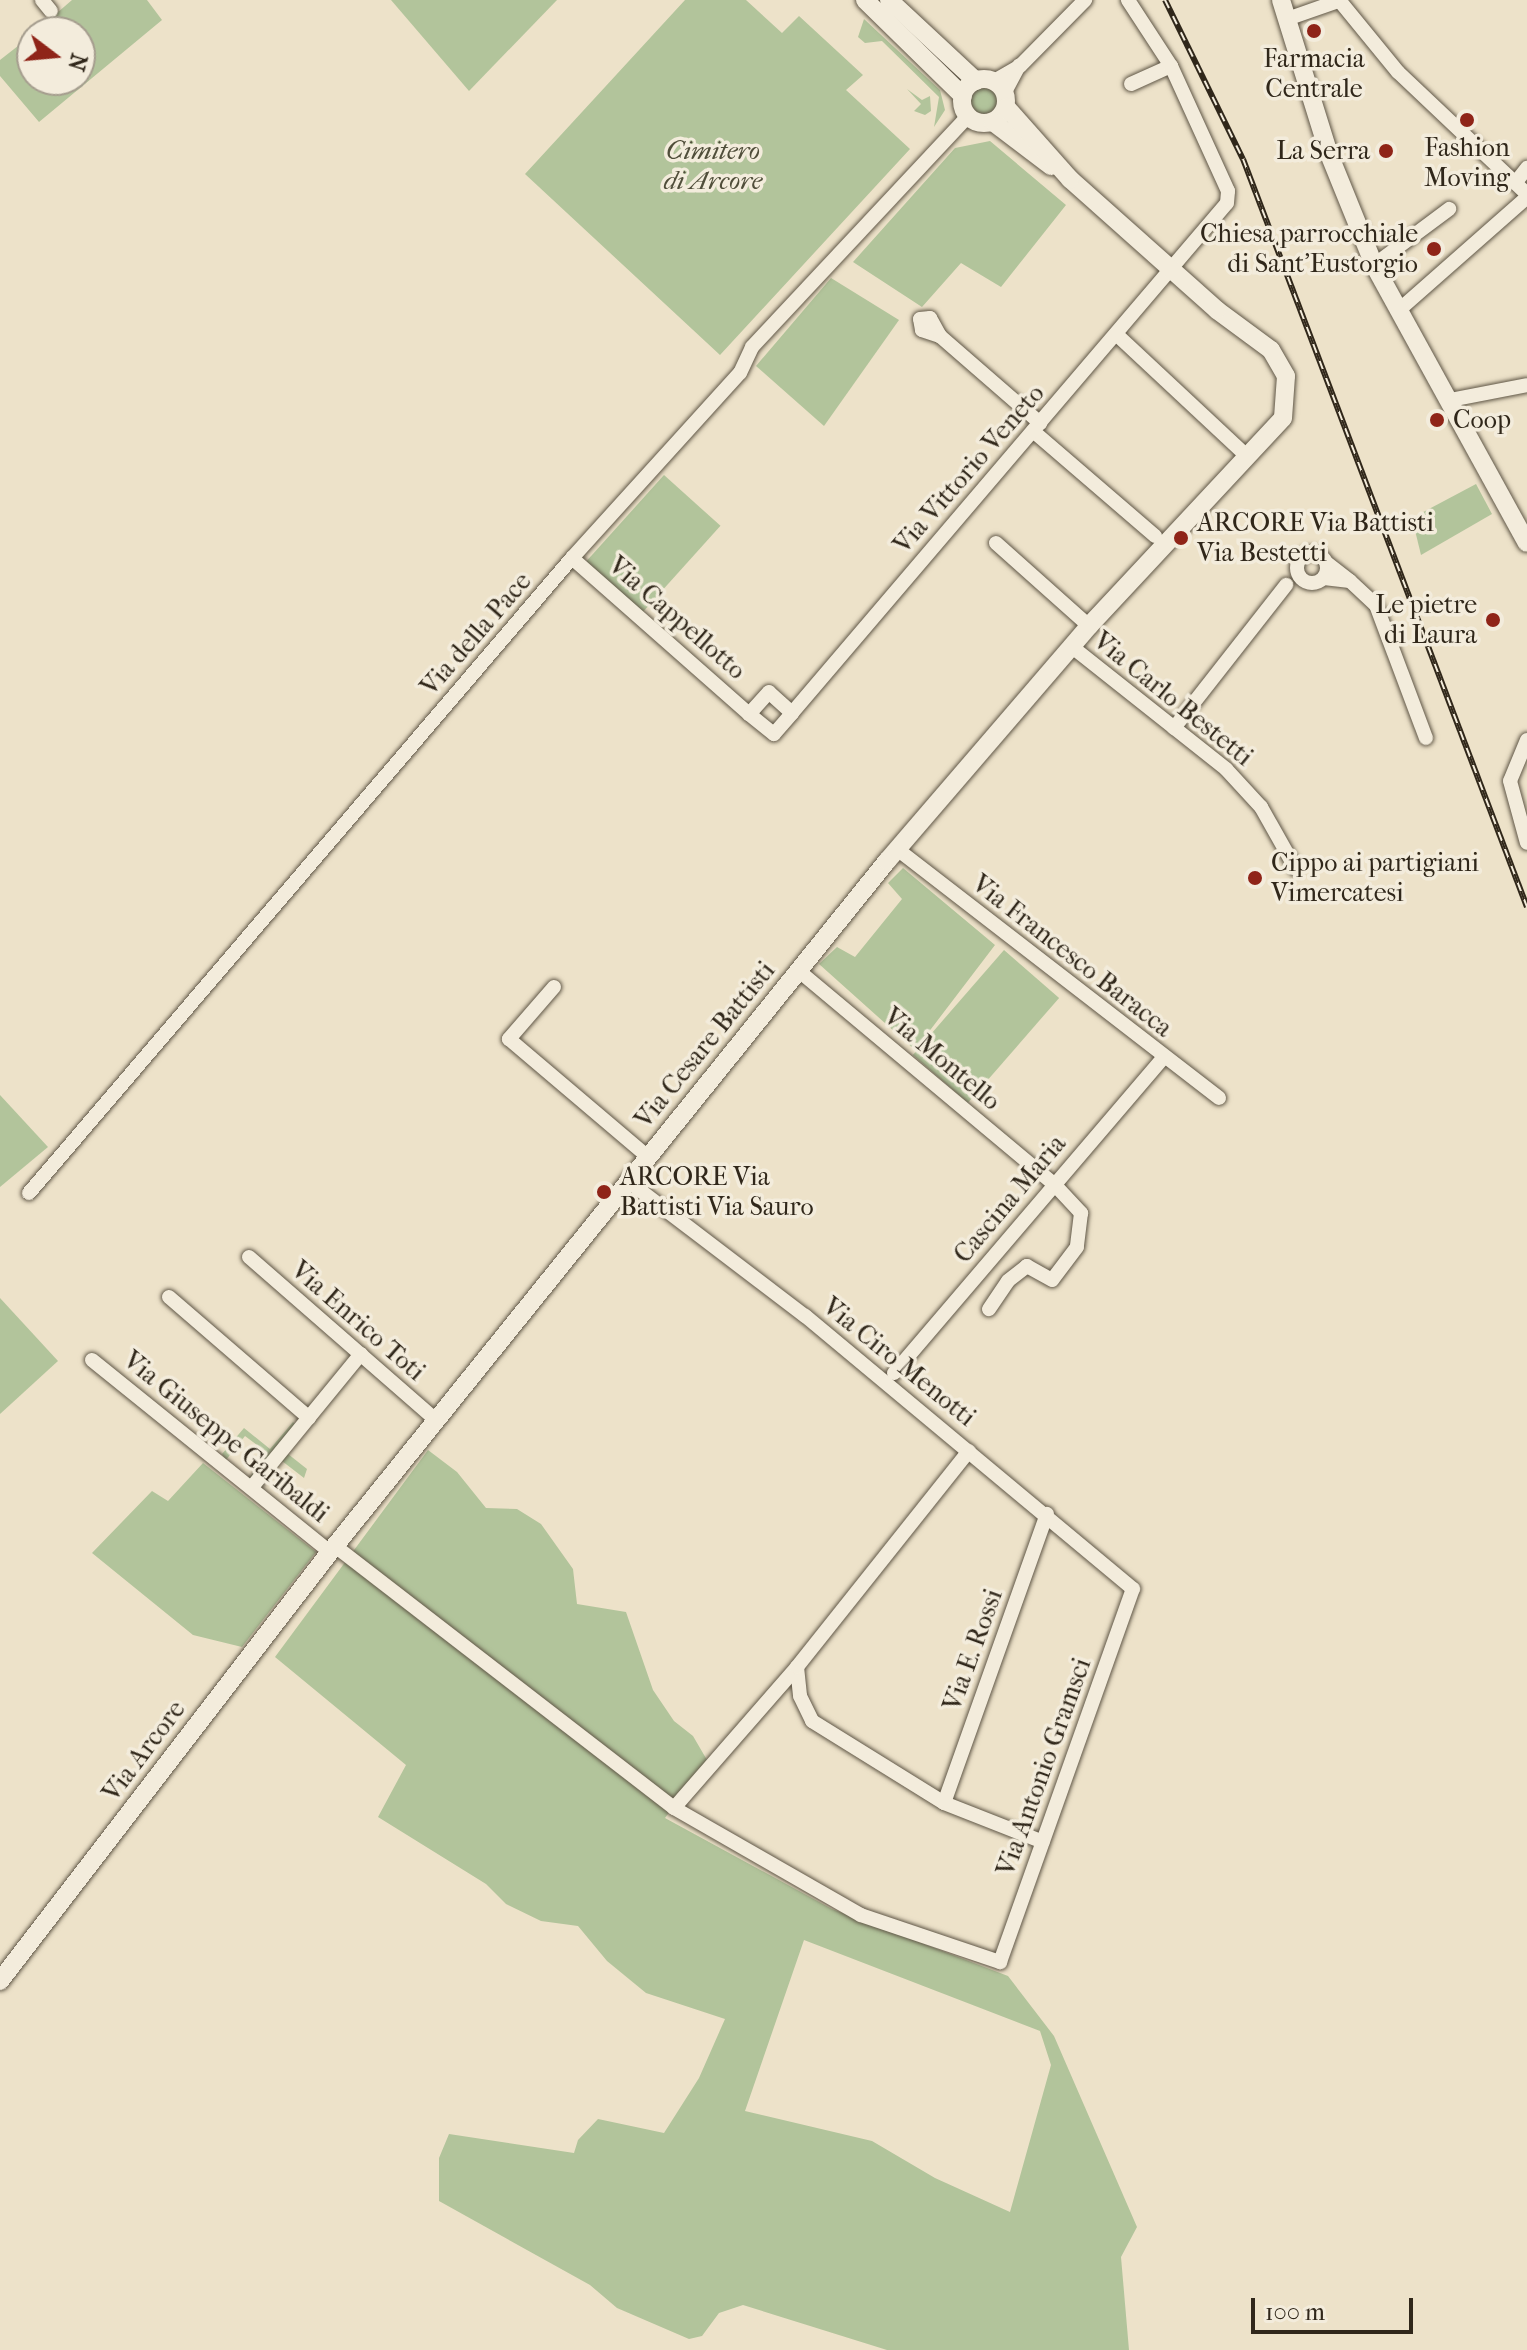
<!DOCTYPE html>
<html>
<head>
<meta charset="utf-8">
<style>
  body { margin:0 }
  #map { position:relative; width:1527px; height:2350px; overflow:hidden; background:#ede2c9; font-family:"IM FELL French Canon",serif }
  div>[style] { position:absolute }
  .green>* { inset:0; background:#b2c49b; transform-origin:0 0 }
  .round { border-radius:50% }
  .roads { filter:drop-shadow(0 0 2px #5f5646) drop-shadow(0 0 2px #5f5646) }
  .street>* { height:14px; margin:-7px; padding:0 7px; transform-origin:7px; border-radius:7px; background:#f3ecdc }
  .street>.ring { margin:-7px; padding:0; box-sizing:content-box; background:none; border:14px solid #f3ecdc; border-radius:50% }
  .secondary>* { height:18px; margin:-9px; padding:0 9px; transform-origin:9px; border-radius:9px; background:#f3ecdc }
  .secondary>.ring { margin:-9px; padding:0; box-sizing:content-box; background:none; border:18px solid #f3ecdc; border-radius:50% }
  .rail>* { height:6px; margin-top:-3px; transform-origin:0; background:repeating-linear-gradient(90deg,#f3ecdc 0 9px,#30271a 0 18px); box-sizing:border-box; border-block:2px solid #30271a }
  .dots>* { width:22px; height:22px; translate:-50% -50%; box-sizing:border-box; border:4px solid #f3ecdc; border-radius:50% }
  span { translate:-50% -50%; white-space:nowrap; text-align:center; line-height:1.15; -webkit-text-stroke:7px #f3ecdc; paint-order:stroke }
  .poi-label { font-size:26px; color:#30271a }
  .right { translate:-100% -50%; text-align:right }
  .left { translate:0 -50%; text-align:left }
  .park-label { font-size:26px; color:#504e3a; font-style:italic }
  .street-label { font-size:26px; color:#30271a }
  .north { position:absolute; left:16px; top:16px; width:80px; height:80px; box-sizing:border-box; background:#f3ecdc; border:2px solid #a59d8e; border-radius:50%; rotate:106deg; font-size:22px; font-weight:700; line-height:32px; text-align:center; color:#30271a }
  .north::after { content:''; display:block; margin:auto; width:28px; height:36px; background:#8f2418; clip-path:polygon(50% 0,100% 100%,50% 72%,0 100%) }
  .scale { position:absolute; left:1251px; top:2298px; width:162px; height:36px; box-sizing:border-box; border:4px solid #30271a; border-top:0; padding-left:10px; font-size:24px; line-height:28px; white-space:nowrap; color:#30271a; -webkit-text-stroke:6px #f3ecdc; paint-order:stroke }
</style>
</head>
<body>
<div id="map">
  <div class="green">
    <div style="clip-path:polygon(72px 0,147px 0,162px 20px,39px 122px,0 76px,0 60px,32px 35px,32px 80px,80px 80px,80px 32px,35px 32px)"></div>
    <div style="clip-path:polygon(391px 0,557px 0,469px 91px)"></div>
    <div style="clip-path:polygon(685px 0,746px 0,782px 33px,799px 16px,863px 75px,846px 90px,910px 149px,720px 355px,525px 174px)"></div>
    <div style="clip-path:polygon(864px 19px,940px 90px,945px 110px,934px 127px,939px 97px,882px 41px,865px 43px,858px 37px)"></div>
    <div class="round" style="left:971px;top:88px;width:26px;height:26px"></div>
    <div style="clip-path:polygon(907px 89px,922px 100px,930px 96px,931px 111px,925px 115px,914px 111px,921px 104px)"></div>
    <div style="clip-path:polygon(990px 141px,1066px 205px,1001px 287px,961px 263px,922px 307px,853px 262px,955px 148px)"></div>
    <div style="clip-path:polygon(831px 278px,899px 320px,824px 426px,756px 366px)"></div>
    <div style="left:664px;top:475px;width:76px;height:116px;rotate:42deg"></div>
    <div style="clip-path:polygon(1476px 484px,1492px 514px,1421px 555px,1412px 518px)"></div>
    <div style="clip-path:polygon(903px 868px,995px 945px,915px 1050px,819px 964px,837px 947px,855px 957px,902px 899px,888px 883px)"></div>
    <div style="left:1004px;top:950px;width:73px;height:139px;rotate:41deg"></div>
    <div style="clip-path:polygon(0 1095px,48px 1147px,0 1187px)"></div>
    <div style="clip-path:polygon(0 1298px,58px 1361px,0 1414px)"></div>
    <div style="clip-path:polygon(293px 1422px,300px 1429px,283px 1450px,307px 1469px,304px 1478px,282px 1461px,261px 1487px,249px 1478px,268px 1453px,245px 1436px,226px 1460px,222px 1454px,244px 1428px,270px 1449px)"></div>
    <div style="clip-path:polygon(evenodd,428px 1450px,457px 1472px,486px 1508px,517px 1509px,541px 1524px,573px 1569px,577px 1604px,626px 1612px,653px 1690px,674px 1721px,693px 1736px,707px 1760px,665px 1818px,832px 1909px,1008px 1976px,1054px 2036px,1137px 2227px,1121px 2257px,1129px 2350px,887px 2350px,743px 2305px,719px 2313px,702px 2336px,689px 2339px,617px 2308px,590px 2285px,439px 2201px,439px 2158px,449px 2134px,574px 2153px,578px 2140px,598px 2119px,664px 2133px,699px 2078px,725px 2019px,646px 1993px,607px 1961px,578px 1926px,541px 1921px,506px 1904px,486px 1884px,378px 1817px,406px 1765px,275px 1657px,428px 1450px,804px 1940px,1040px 2031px,1051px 2065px,1010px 2212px,935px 2178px,872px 2141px,745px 2111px,804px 1940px)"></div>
    <div style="clip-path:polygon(203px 1463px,316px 1552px,242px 1647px,193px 1635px,92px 1553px,152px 1491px,168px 1501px)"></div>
  </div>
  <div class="roads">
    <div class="street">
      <div style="left:42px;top:0;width:14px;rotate:51deg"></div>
      <div style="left:1339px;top:0;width:93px;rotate:50.7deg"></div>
      <div style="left:1398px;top:72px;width:178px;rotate:43.4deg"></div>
      <div style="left:1287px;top:19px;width:57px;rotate:-19.4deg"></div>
      <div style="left:994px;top:81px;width:30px;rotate:-30deg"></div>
      <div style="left:1020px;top:66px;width:93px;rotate:-45.4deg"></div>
      <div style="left:1131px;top:84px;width:44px;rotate:-24.2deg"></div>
      <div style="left:1005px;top:92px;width:30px;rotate:-62deg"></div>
      <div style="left:1516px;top:182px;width:18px;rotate:-52deg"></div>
      <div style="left:1374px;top:265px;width:94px;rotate:-36.7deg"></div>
      <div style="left:1399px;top:310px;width:171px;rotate:-41.4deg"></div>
      <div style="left:1117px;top:335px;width:179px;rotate:43deg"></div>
      <div style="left:940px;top:336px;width:19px;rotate:-162deg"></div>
      <div style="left:922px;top:330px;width:11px;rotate:-100deg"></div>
      <div style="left:920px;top:319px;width:10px;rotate:-6deg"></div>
      <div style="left:930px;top:318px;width:21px;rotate:61deg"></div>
      <div style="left:940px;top:336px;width:133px;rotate:41deg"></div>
      <div style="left:1450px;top:400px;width:78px;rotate:-11deg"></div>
      <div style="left:1033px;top:431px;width:161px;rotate:40.7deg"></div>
      <div style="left:996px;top:543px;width:125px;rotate:41.7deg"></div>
      <div class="ring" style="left:1297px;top:553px;width:16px;height:16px"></div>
      <div style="left:572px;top:558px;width:236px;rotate:41.4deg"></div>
      <div style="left:749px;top:714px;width:32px;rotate:39deg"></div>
      <div style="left:774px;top:734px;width:28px;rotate:-49deg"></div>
      <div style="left:792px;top:713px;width:31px;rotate:-138deg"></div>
      <div style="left:769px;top:692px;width:30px;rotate:132deg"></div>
      <div style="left:1324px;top:578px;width:26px;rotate:7deg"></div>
      <div style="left:1350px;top:581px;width:29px;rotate:-142deg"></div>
      <div style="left:1350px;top:581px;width:35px;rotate:43deg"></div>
      <div style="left:1376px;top:605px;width:142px;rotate:69.4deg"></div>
      <div style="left:1071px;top:646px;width:198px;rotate:38.4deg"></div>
      <div style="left:1226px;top:769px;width:52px;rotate:47.4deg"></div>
      <div style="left:1261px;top:807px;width:71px;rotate:60.6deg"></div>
      <div style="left:792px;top:713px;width:670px;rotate:-49.54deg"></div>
      <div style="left:1227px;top:203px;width:12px;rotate:-85deg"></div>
      <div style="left:1228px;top:191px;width:137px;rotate:-114.5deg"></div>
      <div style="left:1171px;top:66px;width:79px;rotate:-123.1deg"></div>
      <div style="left:1174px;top:728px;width:182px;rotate:-51.9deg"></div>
      <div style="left:1527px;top:740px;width:44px;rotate:112.5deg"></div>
      <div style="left:1510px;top:781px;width:64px;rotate:74.7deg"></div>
      <div style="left:897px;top:849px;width:407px;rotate:37.7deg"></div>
      <div style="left:799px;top:971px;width:332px;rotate:39.9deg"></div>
      <div style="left:1054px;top:1184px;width:40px;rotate:47deg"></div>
      <div style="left:1081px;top:1213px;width:34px;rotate:97deg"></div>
      <div style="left:1077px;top:1247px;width:41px;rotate:127.1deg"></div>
      <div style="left:1052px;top:1280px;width:29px;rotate:-151deg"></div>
      <div style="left:1027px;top:1266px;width:24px;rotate:142deg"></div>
      <div style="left:1008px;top:1281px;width:34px;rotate:124deg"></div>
      <div style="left:554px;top:987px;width:69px;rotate:130.9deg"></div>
      <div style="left:509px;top:1039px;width:182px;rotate:40.3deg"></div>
      <div style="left:29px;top:1193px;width:836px;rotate:-49.47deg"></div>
      <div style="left:572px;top:558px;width:250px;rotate:-47.8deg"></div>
      <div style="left:740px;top:373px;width:29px;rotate:-65deg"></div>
      <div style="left:752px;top:347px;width:316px;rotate:-46.9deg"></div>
      <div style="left:249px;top:1257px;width:248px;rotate:41.1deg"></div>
      <div style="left:169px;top:1297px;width:185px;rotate:40.8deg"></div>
      <div style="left:92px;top:1360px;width:306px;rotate:38.9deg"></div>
      <div style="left:894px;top:1373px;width:414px;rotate:-49.5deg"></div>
      <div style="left:252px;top:1487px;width:172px;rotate:-50.7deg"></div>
      <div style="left:335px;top:1546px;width:428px;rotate:37.7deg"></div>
      <div style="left:674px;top:1808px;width:215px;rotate:29.8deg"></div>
      <div style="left:861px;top:1915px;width:147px;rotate:18.7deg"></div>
      <div style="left:1000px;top:1962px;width:396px;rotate:-70.4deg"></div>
      <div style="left:1133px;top:1589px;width:427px;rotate:-140.2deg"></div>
      <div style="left:805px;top:1316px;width:223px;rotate:-142.7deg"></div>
      <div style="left:797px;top:1667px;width:29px;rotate:84deg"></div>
      <div style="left:800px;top:1696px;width:28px;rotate:64deg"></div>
      <div style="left:812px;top:1721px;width:155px;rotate:31.8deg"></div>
      <div style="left:944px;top:1803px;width:106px;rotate:21.5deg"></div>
      <div style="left:944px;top:1803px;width:307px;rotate:-70.4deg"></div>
      <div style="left:674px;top:1808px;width:187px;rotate:-48.9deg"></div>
      <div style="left:797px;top:1667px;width:276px;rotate:-51.5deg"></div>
    </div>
    <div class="secondary">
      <div style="left:865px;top:0;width:137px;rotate:44.4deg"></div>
      <div style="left:889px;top:0;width:119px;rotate:43deg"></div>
      <div style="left:1281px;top:0;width:161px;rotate:72.7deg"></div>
      <div style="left:1329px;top:154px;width:120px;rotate:67.9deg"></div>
      <div style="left:1374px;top:265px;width:317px;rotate:61.2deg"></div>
      <div class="ring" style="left:962px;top:79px;width:26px;height:26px"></div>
      <div style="left:993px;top:122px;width:73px;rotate:37.2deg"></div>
      <div style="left:0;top:1981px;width:541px;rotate:-52.43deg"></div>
      <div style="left:330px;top:1552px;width:888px;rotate:-51.13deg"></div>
      <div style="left:887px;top:861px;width:310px;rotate:-49.3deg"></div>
      <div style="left:1089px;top:626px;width:284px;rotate:-47deg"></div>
      <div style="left:1283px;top:418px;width:42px;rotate:-85.9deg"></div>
      <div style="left:1286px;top:376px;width:30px;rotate:-120deg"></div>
      <div style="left:1271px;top:350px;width:67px;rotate:-143.5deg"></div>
      <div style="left:1217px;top:310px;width:197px;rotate:-138.3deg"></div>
      <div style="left:1070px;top:179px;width:96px;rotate:-131.6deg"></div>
    </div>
  </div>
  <div class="rail">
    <div style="left:1165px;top:0;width:177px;rotate:63.9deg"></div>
    <div style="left:1243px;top:159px;width:800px;rotate:69.21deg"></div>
  </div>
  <div class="dots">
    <div style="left:1314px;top:31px;background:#8f2418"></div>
    <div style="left:1467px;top:120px;background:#8f2418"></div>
    <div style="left:1386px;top:151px;background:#8f2418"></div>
    <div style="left:1434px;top:249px;background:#8f2418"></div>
    <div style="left:1437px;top:420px;background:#8f2418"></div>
    <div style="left:1181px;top:538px;background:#8f2418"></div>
    <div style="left:1493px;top:620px;background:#8f2418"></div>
    <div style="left:1255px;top:878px;background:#8f2418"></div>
    <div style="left:604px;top:1192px;background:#8f2418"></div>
  </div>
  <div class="poi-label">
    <span style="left:1314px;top:74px">Farmacia<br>Centrale</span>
    <span style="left:1467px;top:163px">Fashion<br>Moving</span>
    <span class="right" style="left:1370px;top:151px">La Serra</span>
    <span class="right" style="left:1418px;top:249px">Chiesa parrocchiale<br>di Sant'Eustorgio</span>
    <span class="left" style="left:1453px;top:420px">Coop</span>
    <span class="left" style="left:1197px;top:538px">ARCORE Via Battisti<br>Via Bestetti</span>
    <span class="right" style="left:1477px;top:620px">Le pietre<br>di Laura</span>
    <span class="left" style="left:1271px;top:878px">Cippo ai partigiani<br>Vimercatesi</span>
    <span class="left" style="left:620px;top:1192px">ARCORE Via<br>Battisti Via Sauro</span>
  </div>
  <div class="park-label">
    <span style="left:713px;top:166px">Cimitero<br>di Arcore</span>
  </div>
  <div class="street-label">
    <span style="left:969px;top:469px;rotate:-49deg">Via Vittorio Veneto</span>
    <span style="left:677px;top:618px;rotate:41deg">Via Cappellotto</span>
    <span style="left:476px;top:634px;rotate:-49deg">Via della Pace</span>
    <span style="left:1173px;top:699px;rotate:39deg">Via Carlo Bestetti</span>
    <span style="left:1072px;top:956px;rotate:38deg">Via Francesco Baracca</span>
    <span style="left:705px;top:1045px;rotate:-51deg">Via Cesare Battisti</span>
    <span style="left:942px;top:1059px;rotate:40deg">Via Montello</span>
    <span style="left:1010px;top:1199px;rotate:-50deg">Cascina Maria</span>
    <span style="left:358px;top:1321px;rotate:41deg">Via Enrico Toti</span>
    <span style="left:899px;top:1362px;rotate:39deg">Via Ciro Menotti</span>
    <span style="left:226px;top:1437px;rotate:39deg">Via Giuseppe Garibaldi</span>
    <span style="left:973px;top:1650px;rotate:-70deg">Via E. Rossi</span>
    <span style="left:144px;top:1751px;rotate:-53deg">Via Arcore</span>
    <span style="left:1044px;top:1767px;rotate:-70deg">Via Antonio Gramsci</span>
  </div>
  <div class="north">N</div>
  <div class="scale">100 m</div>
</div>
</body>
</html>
